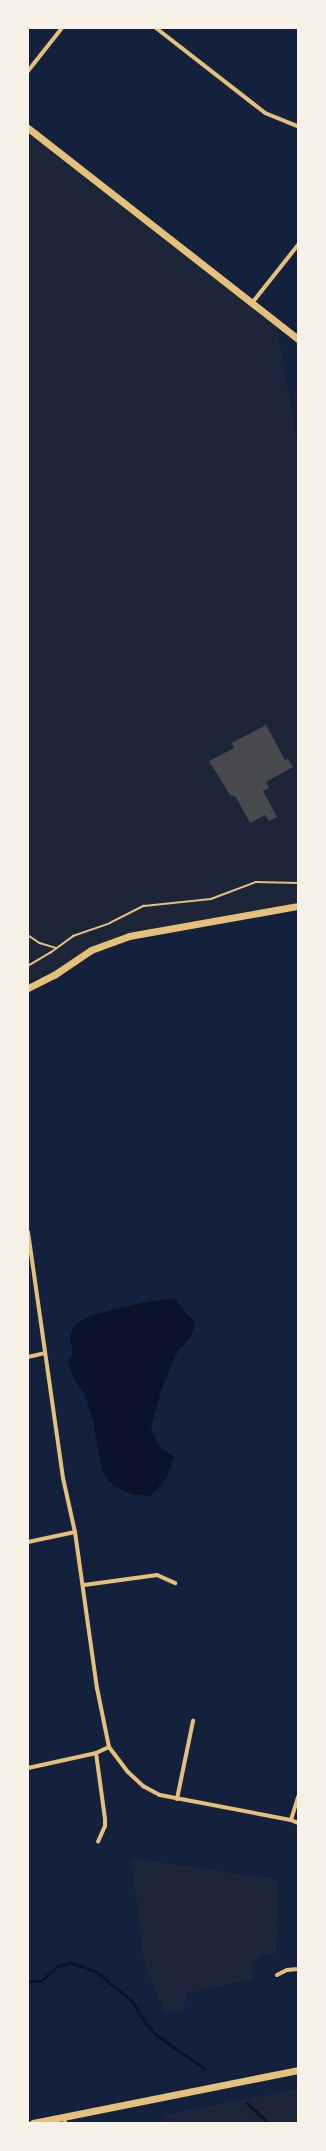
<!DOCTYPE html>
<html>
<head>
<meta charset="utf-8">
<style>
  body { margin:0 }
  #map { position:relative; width:326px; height:2151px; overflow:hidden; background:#14213d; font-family:"Noto Sans",sans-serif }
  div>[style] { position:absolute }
  .green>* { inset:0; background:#1d2539 }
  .water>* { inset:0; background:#0b132b }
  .stream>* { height:3px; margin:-1.5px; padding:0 1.5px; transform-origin:1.5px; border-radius:1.5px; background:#0b132b }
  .building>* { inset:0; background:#48494c }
  .path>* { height:1.5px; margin:-0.75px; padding:0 0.75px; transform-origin:0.75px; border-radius:0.75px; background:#e5c07b }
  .minor>* { height:4px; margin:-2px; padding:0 2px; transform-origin:2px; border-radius:2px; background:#e5c07b }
  .tertiary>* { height:7px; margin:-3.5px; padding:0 3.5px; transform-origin:3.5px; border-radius:3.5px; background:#e5c07b }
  span { translate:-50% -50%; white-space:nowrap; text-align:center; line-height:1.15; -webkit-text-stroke:3px #f6f1e7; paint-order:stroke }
  .frame { position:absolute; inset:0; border:29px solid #f6f1e7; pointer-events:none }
</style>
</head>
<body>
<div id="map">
  <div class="green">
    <div style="clip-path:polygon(28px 125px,276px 322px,298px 447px,298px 906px,129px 936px,91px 950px,54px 975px,28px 981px)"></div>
    <div style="clip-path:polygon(131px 1858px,279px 1880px,276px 1954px,262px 1954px,253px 1965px,252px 1979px,188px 1993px,182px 2011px,164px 2011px,144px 1962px)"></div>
    <div style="clip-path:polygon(298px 2089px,298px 2123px,165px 2123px,164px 2115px)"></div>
  </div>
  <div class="water">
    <div style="clip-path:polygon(174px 1298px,195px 1323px,191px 1337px,178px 1351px,162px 1388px,151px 1428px,159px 1446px,174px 1457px,167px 1477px,151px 1496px,133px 1495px,116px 1487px,108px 1480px,102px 1471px,93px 1421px,85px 1394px,73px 1378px,68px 1360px,73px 1354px,70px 1337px,74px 1326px,90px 1315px,142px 1303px)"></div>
  </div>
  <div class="stream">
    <div style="left:28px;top:1981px;width:13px"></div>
    <div style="left:41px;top:1981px;width:22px;rotate:-43deg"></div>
    <div style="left:57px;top:1966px;width:14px;rotate:-12deg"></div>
    <div style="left:71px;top:1963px;width:25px;rotate:18deg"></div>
    <div style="left:95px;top:1971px;width:48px;rotate:39deg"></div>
    <div style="left:132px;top:2001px;width:23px;rotate:59deg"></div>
    <div style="left:144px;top:2021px;width:17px;rotate:50deg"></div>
    <div style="left:155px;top:2034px;width:61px;rotate:35deg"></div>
    <div style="left:247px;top:2103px;width:29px;rotate:44deg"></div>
  </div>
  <div class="building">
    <div style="clip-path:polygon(266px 725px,285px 760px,288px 759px,293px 767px,266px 782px,269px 788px,263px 791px,277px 817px,269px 821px,265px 815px,250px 823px,236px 797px,230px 795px,209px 761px,234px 748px,232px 743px)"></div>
  </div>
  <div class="path">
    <div style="left:28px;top:935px;width:14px;rotate:34deg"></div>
    <div style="left:40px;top:943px;width:17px;rotate:17deg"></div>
    <div style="left:28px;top:966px;width:26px;rotate:-31deg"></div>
    <div style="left:50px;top:953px;width:29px;rotate:-36deg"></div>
    <div style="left:73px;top:936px;width:39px;rotate:-19deg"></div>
    <div style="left:110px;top:923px;width:38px;rotate:-27deg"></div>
    <div style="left:144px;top:906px;width:67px;rotate:-6deg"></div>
    <div style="left:211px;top:899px;width:48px;rotate:-20.7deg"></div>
    <div style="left:256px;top:882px;width:42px;rotate:1.4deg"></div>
  </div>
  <div class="minor">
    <div style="left:156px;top:28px;width:138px;rotate:37.9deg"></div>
    <div style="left:265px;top:113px;width:35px;rotate:22deg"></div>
    <div style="left:28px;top:71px;width:55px;rotate:-51.7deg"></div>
    <div style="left:252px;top:303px;width:74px;rotate:-51.6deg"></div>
    <div style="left:28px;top:1232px;width:248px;rotate:81.9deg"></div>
    <div style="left:63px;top:1478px;width:55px;rotate:77.5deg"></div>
    <div style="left:75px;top:1532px;width:158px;rotate:82deg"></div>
    <div style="left:97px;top:1688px;width:60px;rotate:78.5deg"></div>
    <div style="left:109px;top:1747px;width:31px;rotate:53deg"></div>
    <div style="left:128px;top:1772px;width:21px;rotate:43deg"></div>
    <div style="left:143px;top:1786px;width:19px;rotate:28deg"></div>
    <div style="left:160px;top:1795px;width:133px;rotate:10.8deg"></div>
    <div style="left:291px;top:1820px;width:8px;rotate:23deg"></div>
    <div style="left:28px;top:1357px;width:17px;rotate:-13deg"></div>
    <div style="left:28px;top:1542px;width:48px;rotate:-12deg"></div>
    <div style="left:84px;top:1585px;width:74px;rotate:-7.8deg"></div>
    <div style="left:157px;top:1575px;width:20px;rotate:24deg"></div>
    <div style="left:96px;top:1753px;width:67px;rotate:82.2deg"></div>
    <div style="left:105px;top:1819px;width:7px;rotate:90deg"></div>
    <div style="left:105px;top:1826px;width:17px;rotate:114deg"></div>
    <div style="left:28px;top:1768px;width:70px;rotate:-12.4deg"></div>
    <div style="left:96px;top:1753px;width:14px;rotate:-25deg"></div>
    <div style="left:177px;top:1799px;width:80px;rotate:-78.4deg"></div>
    <div style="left:291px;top:1820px;width:24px;rotate:-73deg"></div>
    <div style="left:277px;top:1975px;width:11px;rotate:-27deg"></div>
    <div style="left:287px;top:1970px;width:11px;rotate:-5deg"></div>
    <div style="left:64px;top:2117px;width:6px;rotate:81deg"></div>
  </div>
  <div class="tertiary">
    <div style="left:28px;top:128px;width:343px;rotate:38deg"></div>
    <div style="left:28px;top:988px;width:29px;rotate:-27deg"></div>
    <div style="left:54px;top:975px;width:45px;rotate:-34deg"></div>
    <div style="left:91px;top:950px;width:40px;rotate:-20.2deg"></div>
    <div style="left:129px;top:936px;width:172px;rotate:-10.1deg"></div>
    <div style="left:33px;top:2123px;width:270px;rotate:-11.3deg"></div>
  </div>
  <div class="frame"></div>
</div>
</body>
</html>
